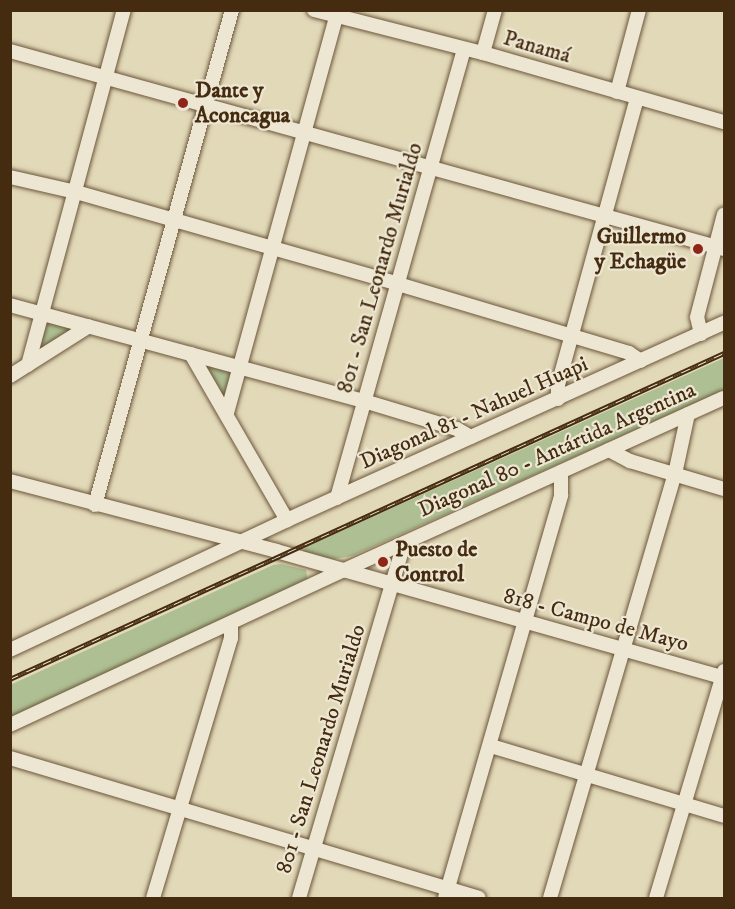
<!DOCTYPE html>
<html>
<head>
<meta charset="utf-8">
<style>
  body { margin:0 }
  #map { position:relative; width:735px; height:909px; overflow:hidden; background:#e2d9b9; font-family:"IM FELL DW Pica",serif }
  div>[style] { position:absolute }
  .green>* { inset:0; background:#aec093 }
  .roads { filter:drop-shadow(0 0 2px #6c563a) drop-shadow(0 0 2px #6c563a) }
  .minor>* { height:14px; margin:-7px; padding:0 7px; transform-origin:7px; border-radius:7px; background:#ece6d2 }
  .rail>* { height:5px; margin-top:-2.5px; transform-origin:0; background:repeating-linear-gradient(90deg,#ece6d2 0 9px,#452b10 0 18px); box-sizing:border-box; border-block:2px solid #452b10 }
  .dots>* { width:16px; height:16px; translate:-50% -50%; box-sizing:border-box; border:3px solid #ece6d2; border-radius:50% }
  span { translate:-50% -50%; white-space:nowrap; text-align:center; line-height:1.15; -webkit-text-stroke:4.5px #ece6d2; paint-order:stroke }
  .street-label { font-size:22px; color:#452b10 }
  .poi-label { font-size:22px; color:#452b10; font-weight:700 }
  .left { translate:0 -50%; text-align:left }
  .right { translate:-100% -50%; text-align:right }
  .frame { position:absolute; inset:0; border:12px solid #452b10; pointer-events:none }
</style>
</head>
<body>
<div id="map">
  <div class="green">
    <div style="clip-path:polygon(46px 317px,82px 325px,34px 355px)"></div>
    <div style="clip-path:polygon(724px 358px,724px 390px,352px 556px,334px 559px,301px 553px,306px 547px)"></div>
    <div style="clip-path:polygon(203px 362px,234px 370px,226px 402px)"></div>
    <div style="clip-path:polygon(281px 564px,306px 570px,308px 581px,11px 719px,10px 685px,273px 565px)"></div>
  </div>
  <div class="roads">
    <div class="minor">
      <div style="left:314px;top:10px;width:174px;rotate:14.3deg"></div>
      <div style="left:483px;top:53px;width:251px;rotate:16deg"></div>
      <div style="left:10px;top:51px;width:741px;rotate:15.5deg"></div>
      <div style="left:483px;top:53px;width:45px;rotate:-74.4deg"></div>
      <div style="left:617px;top:92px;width:85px;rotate:-75deg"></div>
      <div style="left:10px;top:177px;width:68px;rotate:12.8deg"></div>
      <div style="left:76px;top:192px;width:335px;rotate:15.9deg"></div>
      <div style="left:398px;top:284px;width:241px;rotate:16.6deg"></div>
      <div style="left:629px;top:353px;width:14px;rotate:34deg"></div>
      <div style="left:10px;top:305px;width:367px;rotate:15.2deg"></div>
      <div style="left:364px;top:401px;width:97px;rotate:16.8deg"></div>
      <div style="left:457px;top:429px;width:16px;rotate:30deg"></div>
      <div style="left:701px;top:334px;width:17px;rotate:-103deg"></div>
      <div style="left:697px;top:317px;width:106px;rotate:-75.3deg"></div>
      <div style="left:191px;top:354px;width:192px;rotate:60deg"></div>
      <div style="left:28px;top:365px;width:368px;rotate:-74.9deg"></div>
      <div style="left:10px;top:376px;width:93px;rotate:-32.3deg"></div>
      <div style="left:558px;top:399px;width:14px;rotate:-90deg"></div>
      <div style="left:558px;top:385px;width:298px;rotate:-74.6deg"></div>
      <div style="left:227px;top:413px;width:411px;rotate:-74.6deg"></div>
      <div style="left:609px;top:450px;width:24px;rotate:28deg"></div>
      <div style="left:630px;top:461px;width:98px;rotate:16.6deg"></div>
      <div style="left:10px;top:481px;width:275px;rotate:14.7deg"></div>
      <div style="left:276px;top:551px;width:466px;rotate:15.8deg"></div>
      <div style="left:337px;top:498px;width:466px;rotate:-74.2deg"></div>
      <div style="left:95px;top:505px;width:514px;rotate:-74.53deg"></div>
      <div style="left:10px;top:650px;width:306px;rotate:-25.1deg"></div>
      <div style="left:287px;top:520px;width:479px;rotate:-24.3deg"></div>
      <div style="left:10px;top:725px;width:366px;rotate:-24.9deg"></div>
      <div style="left:342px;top:571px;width:419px;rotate:-24.4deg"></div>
      <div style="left:491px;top:746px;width:243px;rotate:16.7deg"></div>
      <div style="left:10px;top:758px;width:489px;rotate:16.6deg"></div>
      <div style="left:153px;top:898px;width:271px;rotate:-73.3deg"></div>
      <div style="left:231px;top:638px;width:14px;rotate:-90deg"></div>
      <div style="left:299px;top:898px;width:370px;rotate:-73.5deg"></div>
      <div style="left:445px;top:898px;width:419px;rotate:-73.9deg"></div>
      <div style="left:561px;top:495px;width:23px;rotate:-90deg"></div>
      <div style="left:550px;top:898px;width:442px;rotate:-73.6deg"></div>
      <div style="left:675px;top:474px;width:61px;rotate:-77.8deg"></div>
      <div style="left:656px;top:898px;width:237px;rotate:-73.3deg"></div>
    </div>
  </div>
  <div class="rail">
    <div style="left:10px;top:679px;width:785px;rotate:-24.54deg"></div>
  </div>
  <div class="dots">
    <div style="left:183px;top:103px;background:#8f2418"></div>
    <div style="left:698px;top:249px;background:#8f2418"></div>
    <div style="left:383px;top:562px;background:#8f2418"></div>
  </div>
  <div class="street-label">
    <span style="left:537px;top:47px;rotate:16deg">Panamá</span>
    <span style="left:380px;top:268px;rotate:-74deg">801 - San Leonardo Murialdo</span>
    <span style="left:474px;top:413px;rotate:-24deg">Diagonal 81 - Nahuel Huapi</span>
    <span style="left:557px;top:450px;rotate:-24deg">Diagonal 80 - Antártida Argentina</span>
    <span style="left:596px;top:620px;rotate:15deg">818 - Campo de Mayo</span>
    <span style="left:321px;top:749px;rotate:-73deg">801 - San Leonardo Murialdo</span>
  </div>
  <div class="poi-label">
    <span class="left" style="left:195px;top:103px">Dante y<br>Aconcagua</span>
    <span class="right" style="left:686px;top:249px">Guillermo<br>y Echagüe</span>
    <span class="left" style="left:395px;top:562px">Puesto de<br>Control</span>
  </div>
  <div class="frame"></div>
</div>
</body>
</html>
